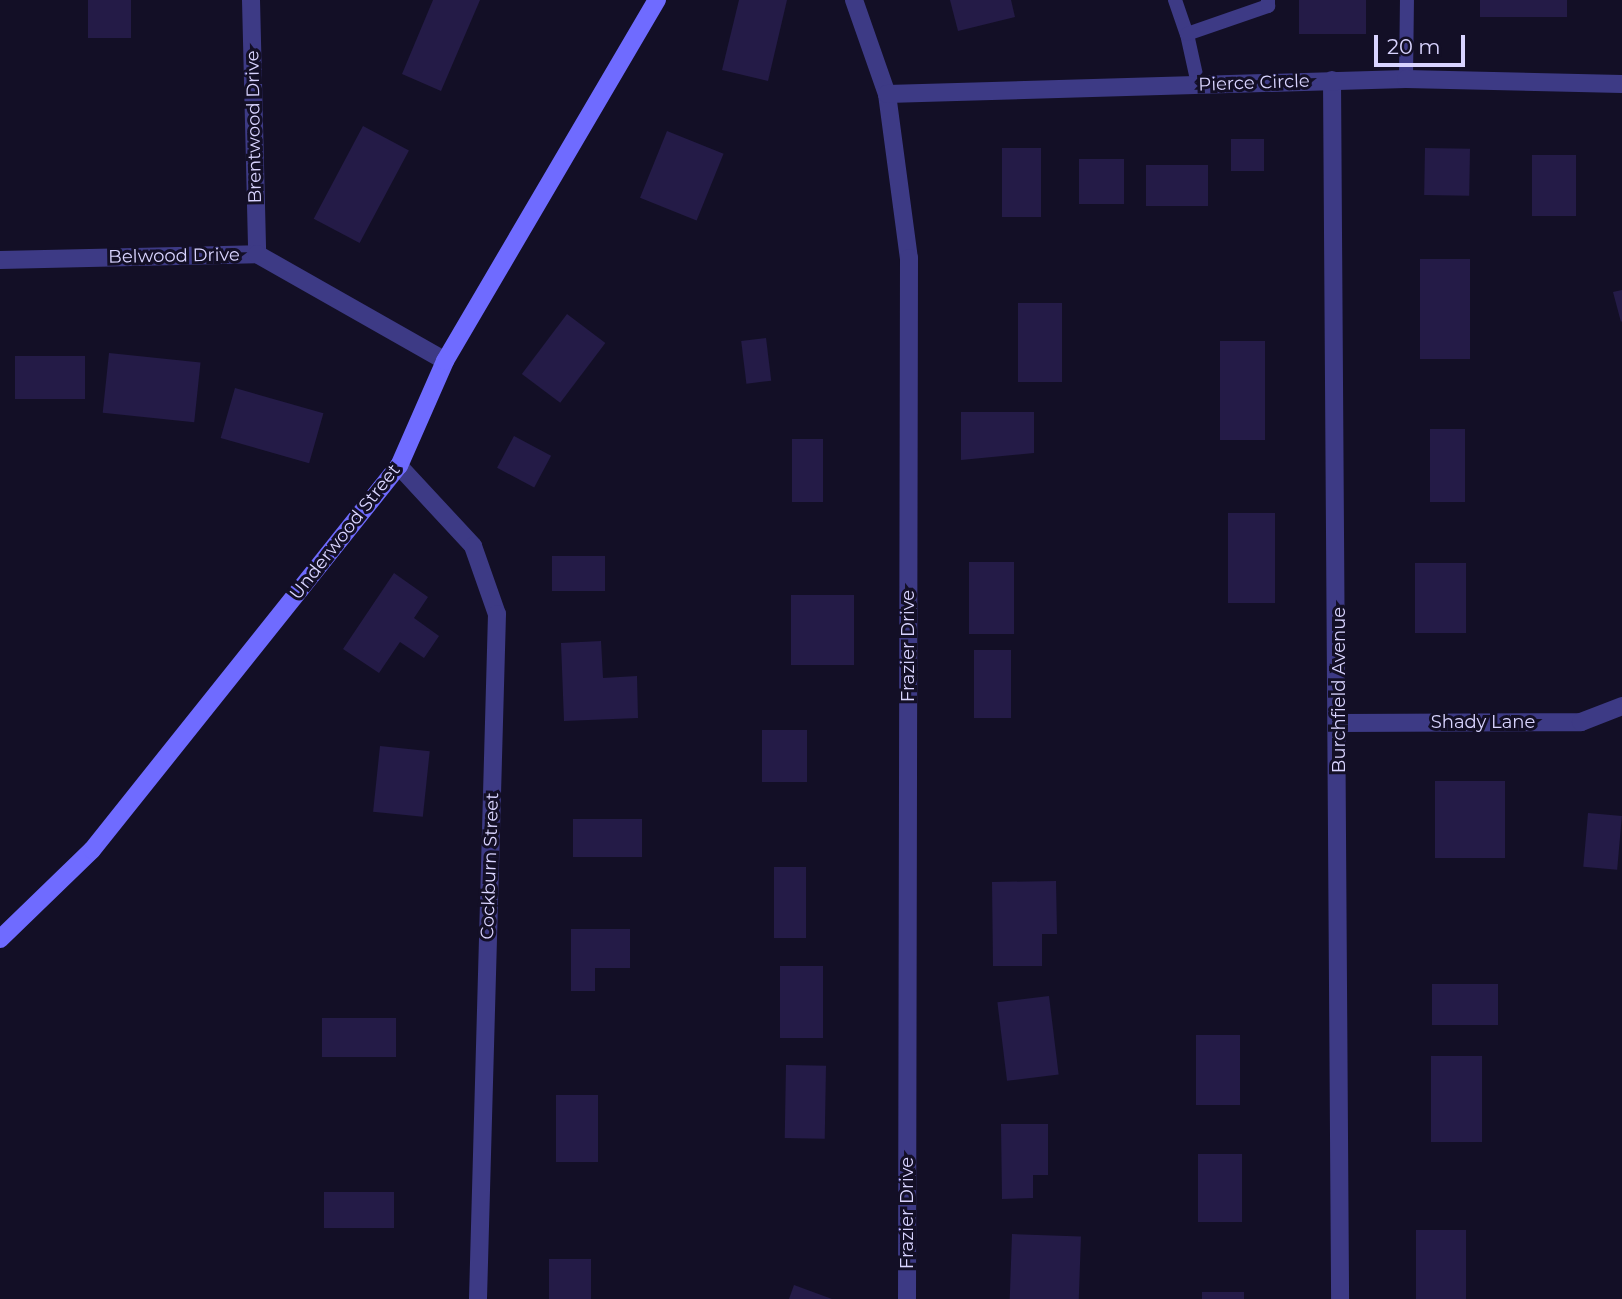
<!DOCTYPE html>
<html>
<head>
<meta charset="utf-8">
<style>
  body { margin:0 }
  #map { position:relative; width:1622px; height:1299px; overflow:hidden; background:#130f26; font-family:Montserrat,sans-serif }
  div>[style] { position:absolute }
  .building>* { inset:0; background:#241b47; transform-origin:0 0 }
  .lane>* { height:14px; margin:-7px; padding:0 7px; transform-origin:7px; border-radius:7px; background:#3d3a85 }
  .street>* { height:18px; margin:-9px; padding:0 9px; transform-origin:9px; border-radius:9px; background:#3d3a85 }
  .secondary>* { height:18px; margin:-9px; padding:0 9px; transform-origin:9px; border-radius:9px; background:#6f6bff }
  span { translate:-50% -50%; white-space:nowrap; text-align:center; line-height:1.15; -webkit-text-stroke:6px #130f26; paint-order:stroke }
  .street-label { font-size:18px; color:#d9d4ff }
  .scale { position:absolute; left:1374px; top:35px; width:91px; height:32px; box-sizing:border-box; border:4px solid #d9d4ff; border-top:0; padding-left:9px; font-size:21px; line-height:24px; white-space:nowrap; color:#d9d4ff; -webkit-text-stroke:5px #130f26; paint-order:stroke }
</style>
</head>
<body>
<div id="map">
  <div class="building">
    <div style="left:88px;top:0;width:43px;height:38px"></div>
    <div style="clip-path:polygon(433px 0,480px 0,441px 91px,402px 74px)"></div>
    <div style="clip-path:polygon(739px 0,787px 0,768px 81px,722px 70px)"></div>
    <div style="clip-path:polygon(950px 0,1011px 0,1015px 17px,958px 31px)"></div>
    <div style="left:1299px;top:0;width:67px;height:34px"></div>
    <div style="left:1480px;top:0;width:87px;height:17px"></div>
    <div style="left:363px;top:126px;width:52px;height:105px;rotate:28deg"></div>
    <div style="left:667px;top:131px;width:61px;height:72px;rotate:22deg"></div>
    <div style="left:1231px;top:139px;width:33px;height:32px"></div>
    <div style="left:1002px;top:148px;width:39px;height:69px"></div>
    <div style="left:1425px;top:148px;width:45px;height:47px;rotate:1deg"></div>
    <div style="left:1532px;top:155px;width:44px;height:61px"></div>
    <div style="left:1079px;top:159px;width:45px;height:45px"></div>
    <div style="left:1146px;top:165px;width:62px;height:41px"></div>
    <div style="left:1420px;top:259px;width:50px;height:100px"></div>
    <div style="clip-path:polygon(1622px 290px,1622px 321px,1621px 322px,1613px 292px)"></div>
    <div style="left:1018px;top:303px;width:44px;height:79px"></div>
    <div style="left:567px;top:314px;width:48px;height:75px;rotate:37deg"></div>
    <div style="left:766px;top:338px;width:43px;height:25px;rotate:83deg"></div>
    <div style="left:1220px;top:341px;width:45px;height:99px"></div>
    <div style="left:109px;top:353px;width:92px;height:60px;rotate:6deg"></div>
    <div style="left:15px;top:356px;width:70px;height:43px"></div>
    <div style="left:235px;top:388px;width:92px;height:52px;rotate:16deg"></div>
    <div style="clip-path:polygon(961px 412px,1034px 412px,1034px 453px,961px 460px)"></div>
    <div style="left:1430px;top:429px;width:35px;height:73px"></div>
    <div style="left:514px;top:436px;width:42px;height:36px;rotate:28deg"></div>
    <div style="left:792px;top:439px;width:31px;height:63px"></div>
    <div style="left:1228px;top:513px;width:47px;height:90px"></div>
    <div style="left:552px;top:556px;width:53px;height:35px"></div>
    <div style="left:969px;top:562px;width:45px;height:72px"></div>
    <div style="left:1415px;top:563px;width:51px;height:70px"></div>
    <div style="clip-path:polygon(394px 573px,428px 597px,414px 618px,439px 636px,424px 658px,400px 642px,379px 673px,343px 649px)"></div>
    <div style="left:791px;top:595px;width:63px;height:70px"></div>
    <div style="clip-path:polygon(601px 641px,603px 678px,637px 676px,638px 718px,564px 721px,561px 643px)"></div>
    <div style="left:974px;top:650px;width:37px;height:68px"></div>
    <div style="left:762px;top:730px;width:45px;height:52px"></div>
    <div style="left:380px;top:746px;width:50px;height:66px;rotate:6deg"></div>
    <div style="left:1435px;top:781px;width:70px;height:77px"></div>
    <div style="left:1588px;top:813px;width:34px;height:54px;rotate:5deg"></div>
    <div style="left:573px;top:819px;width:69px;height:38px"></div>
    <div style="left:774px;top:867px;width:32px;height:71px"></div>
    <div style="clip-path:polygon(1056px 881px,1057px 934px,1042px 934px,1042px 966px,993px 966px,992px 882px)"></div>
    <div style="clip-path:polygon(571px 929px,630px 929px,630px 968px,595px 968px,595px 991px,571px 991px)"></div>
    <div style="left:780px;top:966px;width:43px;height:72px"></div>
    <div style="left:1432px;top:984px;width:66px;height:41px"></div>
    <div style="left:1049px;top:996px;width:79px;height:52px;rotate:83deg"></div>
    <div style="left:322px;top:1018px;width:74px;height:39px"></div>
    <div style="left:1196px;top:1035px;width:44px;height:70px"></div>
    <div style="left:1431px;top:1056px;width:51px;height:86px"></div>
    <div style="left:786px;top:1065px;width:40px;height:73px;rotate:1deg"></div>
    <div style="left:556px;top:1095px;width:42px;height:67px"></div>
    <div style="clip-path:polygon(1001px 1124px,1048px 1124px,1048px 1175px,1033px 1175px,1033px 1198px,1002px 1199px)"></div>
    <div style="left:1198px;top:1154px;width:44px;height:68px"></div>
    <div style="left:324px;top:1192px;width:70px;height:36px"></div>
    <div style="left:1416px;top:1230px;width:50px;height:69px"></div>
    <div style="left:1012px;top:1234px;width:69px;height:65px;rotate:2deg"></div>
    <div style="left:549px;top:1259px;width:42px;height:40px"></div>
    <div style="clip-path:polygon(794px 1285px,832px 1299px,789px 1299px)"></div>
    <div style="left:1202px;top:1292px;width:42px;height:7px"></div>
  </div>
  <div class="lane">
    <div style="left:1175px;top:0;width:36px;rotate:71deg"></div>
    <div style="left:1406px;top:79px;width:79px;rotate:-89.3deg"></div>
    <div style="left:1198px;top:84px;width:51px;rotate:-102.4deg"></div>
    <div style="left:1187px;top:34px;width:86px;rotate:-19.1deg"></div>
    <div style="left:1268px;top:6px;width:6px;rotate:-90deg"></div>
  </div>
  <div class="street">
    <div style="left:251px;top:0;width:254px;rotate:88.6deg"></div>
    <div style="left:854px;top:0;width:100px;rotate:70.7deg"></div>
    <div style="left:887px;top:94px;width:165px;rotate:82.4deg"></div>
    <div style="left:909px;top:258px;width:1041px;rotate:90.11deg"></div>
    <div style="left:1332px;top:80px;width:1219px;rotate:89.62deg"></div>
    <div style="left:887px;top:94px;width:519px;rotate:-1.66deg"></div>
    <div style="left:1406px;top:79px;width:216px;rotate:1.3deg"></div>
    <div style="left:0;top:260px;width:257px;rotate:-1.3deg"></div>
    <div style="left:257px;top:254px;width:216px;rotate:29.6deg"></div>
    <div style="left:399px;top:466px;width:109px;rotate:47.2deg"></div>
    <div style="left:473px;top:546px;width:72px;rotate:70.6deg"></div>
    <div style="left:497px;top:614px;width:685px;rotate:91.59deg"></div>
    <div style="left:1340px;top:723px;width:241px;rotate:-0.2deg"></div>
    <div style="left:1581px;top:722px;width:44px;rotate:-21.3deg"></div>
  </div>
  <div class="secondary">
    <div style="left:0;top:939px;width:128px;rotate:-44.1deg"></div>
    <div style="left:92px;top:850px;width:492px;rotate:-51.4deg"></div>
    <div style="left:399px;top:466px;width:115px;rotate:-66.3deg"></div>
    <div style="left:445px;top:361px;width:419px;rotate:-59.6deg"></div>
  </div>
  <div class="street-label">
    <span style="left:1254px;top:83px;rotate:-2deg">Pierce Circle</span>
    <span style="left:254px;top:127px;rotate:-91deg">Brentwood Drive</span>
    <span style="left:174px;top:256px;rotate:-1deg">Belwood Drive</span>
    <span style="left:345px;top:532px;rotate:-52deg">Underwood Street</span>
    <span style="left:908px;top:646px;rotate:-90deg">Frazier Drive</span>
    <span style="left:1339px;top:690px;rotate:-90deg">Burchfield Avenue</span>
    <span style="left:1483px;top:722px">Shady Lane</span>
    <span style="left:490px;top:866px;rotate:-88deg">Cockburn Street</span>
    <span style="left:907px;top:1213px;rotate:-90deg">Frazier Drive</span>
  </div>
  <div class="scale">20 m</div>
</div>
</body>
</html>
